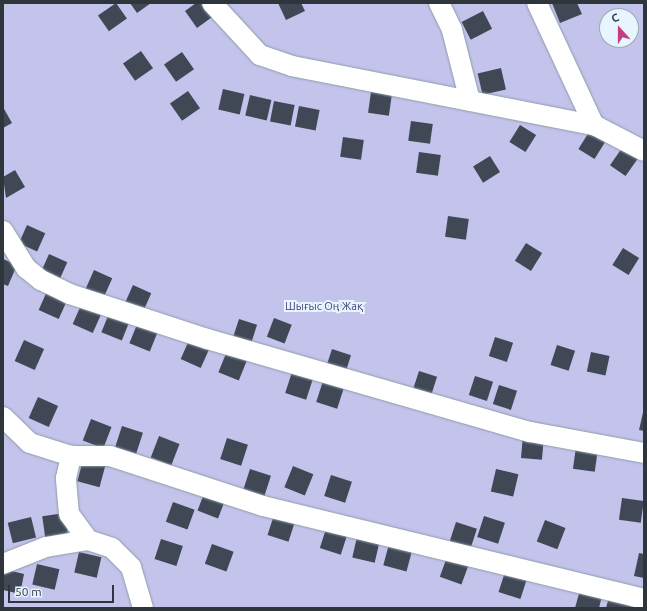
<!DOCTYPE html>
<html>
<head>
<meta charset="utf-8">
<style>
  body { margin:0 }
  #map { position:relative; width:647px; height:611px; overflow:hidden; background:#e7f5ff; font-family:Ubuntu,sans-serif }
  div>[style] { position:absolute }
  .green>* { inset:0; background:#c3c3ec }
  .building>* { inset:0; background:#404855; transform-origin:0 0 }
  .roads { filter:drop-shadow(0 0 1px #8d9da8) drop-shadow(0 0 1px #8d9da8) }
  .minor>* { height:20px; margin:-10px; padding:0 10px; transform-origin:10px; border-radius:10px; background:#fff }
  span { translate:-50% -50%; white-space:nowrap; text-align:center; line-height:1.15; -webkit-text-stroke:4px #e7f5ff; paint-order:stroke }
  .park-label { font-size:11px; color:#464378 }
  .frame { position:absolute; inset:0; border:4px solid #2f363b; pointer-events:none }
  .north { position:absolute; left:599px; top:8px; width:40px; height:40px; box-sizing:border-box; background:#e7f5ff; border:1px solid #9da9b1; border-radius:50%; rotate:339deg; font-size:11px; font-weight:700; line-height:16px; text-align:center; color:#2f363b }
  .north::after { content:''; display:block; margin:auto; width:14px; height:18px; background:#c53d7c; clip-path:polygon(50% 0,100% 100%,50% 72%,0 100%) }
  .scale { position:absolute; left:8px; top:585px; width:106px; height:18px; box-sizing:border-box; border:2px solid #2f363b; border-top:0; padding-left:5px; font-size:12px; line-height:14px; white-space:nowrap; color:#2f363b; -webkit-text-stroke:3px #e7f5ff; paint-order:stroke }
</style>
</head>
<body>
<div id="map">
  <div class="green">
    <div style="clip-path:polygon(evenodd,3px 3px,644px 3px,644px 608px,3px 608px,3px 3px,607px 16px,631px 16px,631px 40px,607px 40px,607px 16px)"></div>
  </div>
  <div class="building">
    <div style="left:116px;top:3px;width:19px;height:22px;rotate:55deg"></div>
    <div style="clip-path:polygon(130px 3px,151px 3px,137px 13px)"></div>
    <div style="clip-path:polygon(196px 3px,207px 3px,215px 15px,197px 28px,185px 11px)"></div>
    <div style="clip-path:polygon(278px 3px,301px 3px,305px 11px,286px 20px)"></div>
    <div style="clip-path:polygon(552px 3px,577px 3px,582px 14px,560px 23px)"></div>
    <div style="left:483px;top:11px;width:20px;height:24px;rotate:63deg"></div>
    <div style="left:141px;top:51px;width:21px;height:22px;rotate:55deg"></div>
    <div style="left:182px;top:52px;width:21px;height:22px;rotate:55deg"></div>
    <div style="left:501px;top:68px;width:22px;height:24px;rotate:77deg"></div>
    <div style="left:223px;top:89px;width:22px;height:21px;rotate:13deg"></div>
    <div style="left:188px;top:91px;width:21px;height:22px;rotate:55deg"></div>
    <div style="left:371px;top:92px;width:21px;height:21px;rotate:8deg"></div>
    <div style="left:250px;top:95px;width:22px;height:21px;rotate:13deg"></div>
    <div style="left:274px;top:101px;width:21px;height:21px;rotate:11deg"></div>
    <div style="left:299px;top:106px;width:21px;height:21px;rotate:11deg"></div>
    <div style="clip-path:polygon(3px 107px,12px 123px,3px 128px)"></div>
    <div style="left:411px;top:121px;width:22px;height:20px;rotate:8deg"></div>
    <div style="left:520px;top:125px;width:19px;height:20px;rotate:32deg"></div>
    <div style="left:589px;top:132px;width:19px;height:20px;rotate:32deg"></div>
    <div style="left:343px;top:137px;width:21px;height:20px;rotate:8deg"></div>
    <div style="left:622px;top:148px;width:19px;height:21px;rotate:35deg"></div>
    <div style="left:419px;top:152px;width:22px;height:21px;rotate:8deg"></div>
    <div style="left:490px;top:156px;width:19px;height:20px;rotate:58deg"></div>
    <div style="clip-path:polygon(15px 170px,25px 187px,6px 198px,3px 177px)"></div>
    <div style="left:448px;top:216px;width:21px;height:21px;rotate:8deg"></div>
    <div style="left:27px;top:225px;width:20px;height:20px;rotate:24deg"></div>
    <div style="left:526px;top:243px;width:19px;height:21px;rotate:32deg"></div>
    <div style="left:623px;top:248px;width:19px;height:20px;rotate:32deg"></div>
    <div style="left:49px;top:254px;width:20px;height:20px;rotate:24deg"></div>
    <div style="clip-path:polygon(3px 259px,17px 265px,8px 286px,3px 284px)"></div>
    <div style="left:94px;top:270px;width:20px;height:21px;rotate:24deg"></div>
    <div style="left:133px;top:285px;width:20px;height:20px;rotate:24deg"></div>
    <div style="left:48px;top:289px;width:22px;height:23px;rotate:24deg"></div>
    <div style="left:82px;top:303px;width:22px;height:23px;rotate:24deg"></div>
    <div style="left:110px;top:311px;width:22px;height:23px;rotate:22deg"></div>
    <div style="left:274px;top:318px;width:19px;height:20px;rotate:21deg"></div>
    <div style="left:239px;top:319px;width:19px;height:20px;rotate:18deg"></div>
    <div style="left:138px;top:322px;width:22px;height:23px;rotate:22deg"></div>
    <div style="left:495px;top:337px;width:19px;height:20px;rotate:18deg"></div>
    <div style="left:190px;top:338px;width:22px;height:23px;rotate:24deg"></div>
    <div style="left:24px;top:340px;width:22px;height:23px;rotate:24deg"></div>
    <div style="left:557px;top:345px;width:19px;height:21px;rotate:18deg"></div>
    <div style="left:332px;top:349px;width:20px;height:20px;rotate:18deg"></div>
    <div style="left:227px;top:351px;width:22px;height:23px;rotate:22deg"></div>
    <div style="left:591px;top:352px;width:19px;height:20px;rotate:12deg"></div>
    <div style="left:419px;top:371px;width:19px;height:20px;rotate:18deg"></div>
    <div style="left:292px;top:372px;width:22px;height:22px;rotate:18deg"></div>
    <div style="left:475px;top:376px;width:19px;height:20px;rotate:18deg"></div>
    <div style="left:323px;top:381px;width:22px;height:22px;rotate:18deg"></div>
    <div style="left:499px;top:385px;width:19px;height:20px;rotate:18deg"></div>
    <div style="left:38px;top:397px;width:22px;height:23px;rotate:24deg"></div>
    <div style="clip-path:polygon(644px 408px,644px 431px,639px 430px)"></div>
    <div style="left:91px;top:419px;width:22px;height:23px;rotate:21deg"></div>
    <div style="left:122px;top:426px;width:22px;height:22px;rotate:18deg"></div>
    <div style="left:523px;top:435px;width:21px;height:23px;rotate:5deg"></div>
    <div style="left:159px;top:436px;width:22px;height:23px;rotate:21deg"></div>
    <div style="left:227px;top:438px;width:22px;height:22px;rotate:18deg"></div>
    <div style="left:576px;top:447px;width:22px;height:22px;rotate:8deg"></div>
    <div style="left:83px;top:460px;width:23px;height:22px;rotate:15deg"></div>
    <div style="left:293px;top:466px;width:22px;height:23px;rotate:22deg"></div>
    <div style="left:250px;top:469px;width:22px;height:22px;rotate:18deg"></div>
    <div style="left:496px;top:469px;width:23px;height:23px;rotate:13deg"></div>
    <div style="left:331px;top:475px;width:22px;height:22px;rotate:18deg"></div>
    <div style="left:205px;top:491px;width:22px;height:21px;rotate:21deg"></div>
    <div style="left:622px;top:498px;width:22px;height:22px;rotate:8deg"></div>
    <div style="left:173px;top:502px;width:23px;height:21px;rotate:20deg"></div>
    <div style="left:65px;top:513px;width:21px;height:23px;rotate:82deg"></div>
    <div style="left:274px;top:515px;width:22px;height:21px;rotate:18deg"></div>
    <div style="left:484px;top:516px;width:22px;height:22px;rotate:18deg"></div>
    <div style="left:31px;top:517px;width:21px;height:24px;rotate:76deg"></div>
    <div style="left:545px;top:520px;width:22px;height:23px;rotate:21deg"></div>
    <div style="left:456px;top:522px;width:22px;height:23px;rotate:18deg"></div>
    <div style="left:326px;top:529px;width:22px;height:20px;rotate:18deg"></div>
    <div style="left:357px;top:537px;width:23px;height:21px;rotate:13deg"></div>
    <div style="left:161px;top:539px;width:23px;height:21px;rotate:18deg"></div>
    <div style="left:212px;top:544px;width:23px;height:21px;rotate:20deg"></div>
    <div style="left:389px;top:544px;width:24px;height:22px;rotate:15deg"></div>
    <div style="left:79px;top:552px;width:23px;height:21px;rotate:13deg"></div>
    <div style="clip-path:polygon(639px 553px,644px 554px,644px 578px,634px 576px)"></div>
    <div style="left:447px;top:557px;width:23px;height:21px;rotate:20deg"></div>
    <div style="left:37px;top:564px;width:23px;height:21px;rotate:13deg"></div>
    <div style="clip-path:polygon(3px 569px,24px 574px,20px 594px,3px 590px)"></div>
    <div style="left:505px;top:572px;width:23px;height:21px;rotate:18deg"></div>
    <div style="clip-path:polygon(580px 590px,602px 596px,599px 608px,575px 608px)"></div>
    <div style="clip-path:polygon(609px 597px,632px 603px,630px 608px,606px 608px)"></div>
  </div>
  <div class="roads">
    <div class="minor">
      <div style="left:212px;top:3px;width:71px;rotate:47.3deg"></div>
      <div style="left:260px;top:55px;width:34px;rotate:19deg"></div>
      <div style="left:292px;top:66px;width:308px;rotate:11.1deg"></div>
      <div style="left:594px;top:125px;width:56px;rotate:27.5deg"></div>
      <div style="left:439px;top:3px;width:30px;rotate:64deg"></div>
      <div style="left:452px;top:30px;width:73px;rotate:75.8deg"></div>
      <div style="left:537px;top:3px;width:135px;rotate:65deg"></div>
      <div style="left:3px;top:231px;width:44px;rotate:58.1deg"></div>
      <div style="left:26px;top:268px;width:19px;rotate:39deg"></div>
      <div style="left:41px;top:280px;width:32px;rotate:26deg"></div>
      <div style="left:70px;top:294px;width:144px;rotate:18.2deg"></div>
      <div style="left:207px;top:339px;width:336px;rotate:16.1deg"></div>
      <div style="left:530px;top:432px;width:116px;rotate:10.4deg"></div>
      <div style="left:3px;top:417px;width:37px;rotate:44deg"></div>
      <div style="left:30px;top:443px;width:43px;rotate:17.6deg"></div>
      <div style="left:71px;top:456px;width:39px"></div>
      <div style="left:110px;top:456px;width:161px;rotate:18.1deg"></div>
      <div style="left:263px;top:506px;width:392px;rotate:13.7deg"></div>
      <div style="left:88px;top:540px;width:25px;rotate:18deg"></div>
      <div style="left:112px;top:548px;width:27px;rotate:45deg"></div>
      <div style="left:131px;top:567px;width:43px;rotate:73.7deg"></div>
      <div style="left:3px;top:564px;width:46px;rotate:-21.6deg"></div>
      <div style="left:46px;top:547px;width:43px;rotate:-9.5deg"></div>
      <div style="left:88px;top:540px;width:32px;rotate:-126deg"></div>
      <div style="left:69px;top:514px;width:36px;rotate:-95deg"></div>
      <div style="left:66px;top:478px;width:23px;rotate:-77deg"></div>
    </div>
  </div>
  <div class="park-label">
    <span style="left:324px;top:306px">Шығыс Оң Жақ</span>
  </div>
  <div class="frame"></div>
  <div class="north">С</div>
  <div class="scale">50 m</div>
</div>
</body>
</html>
